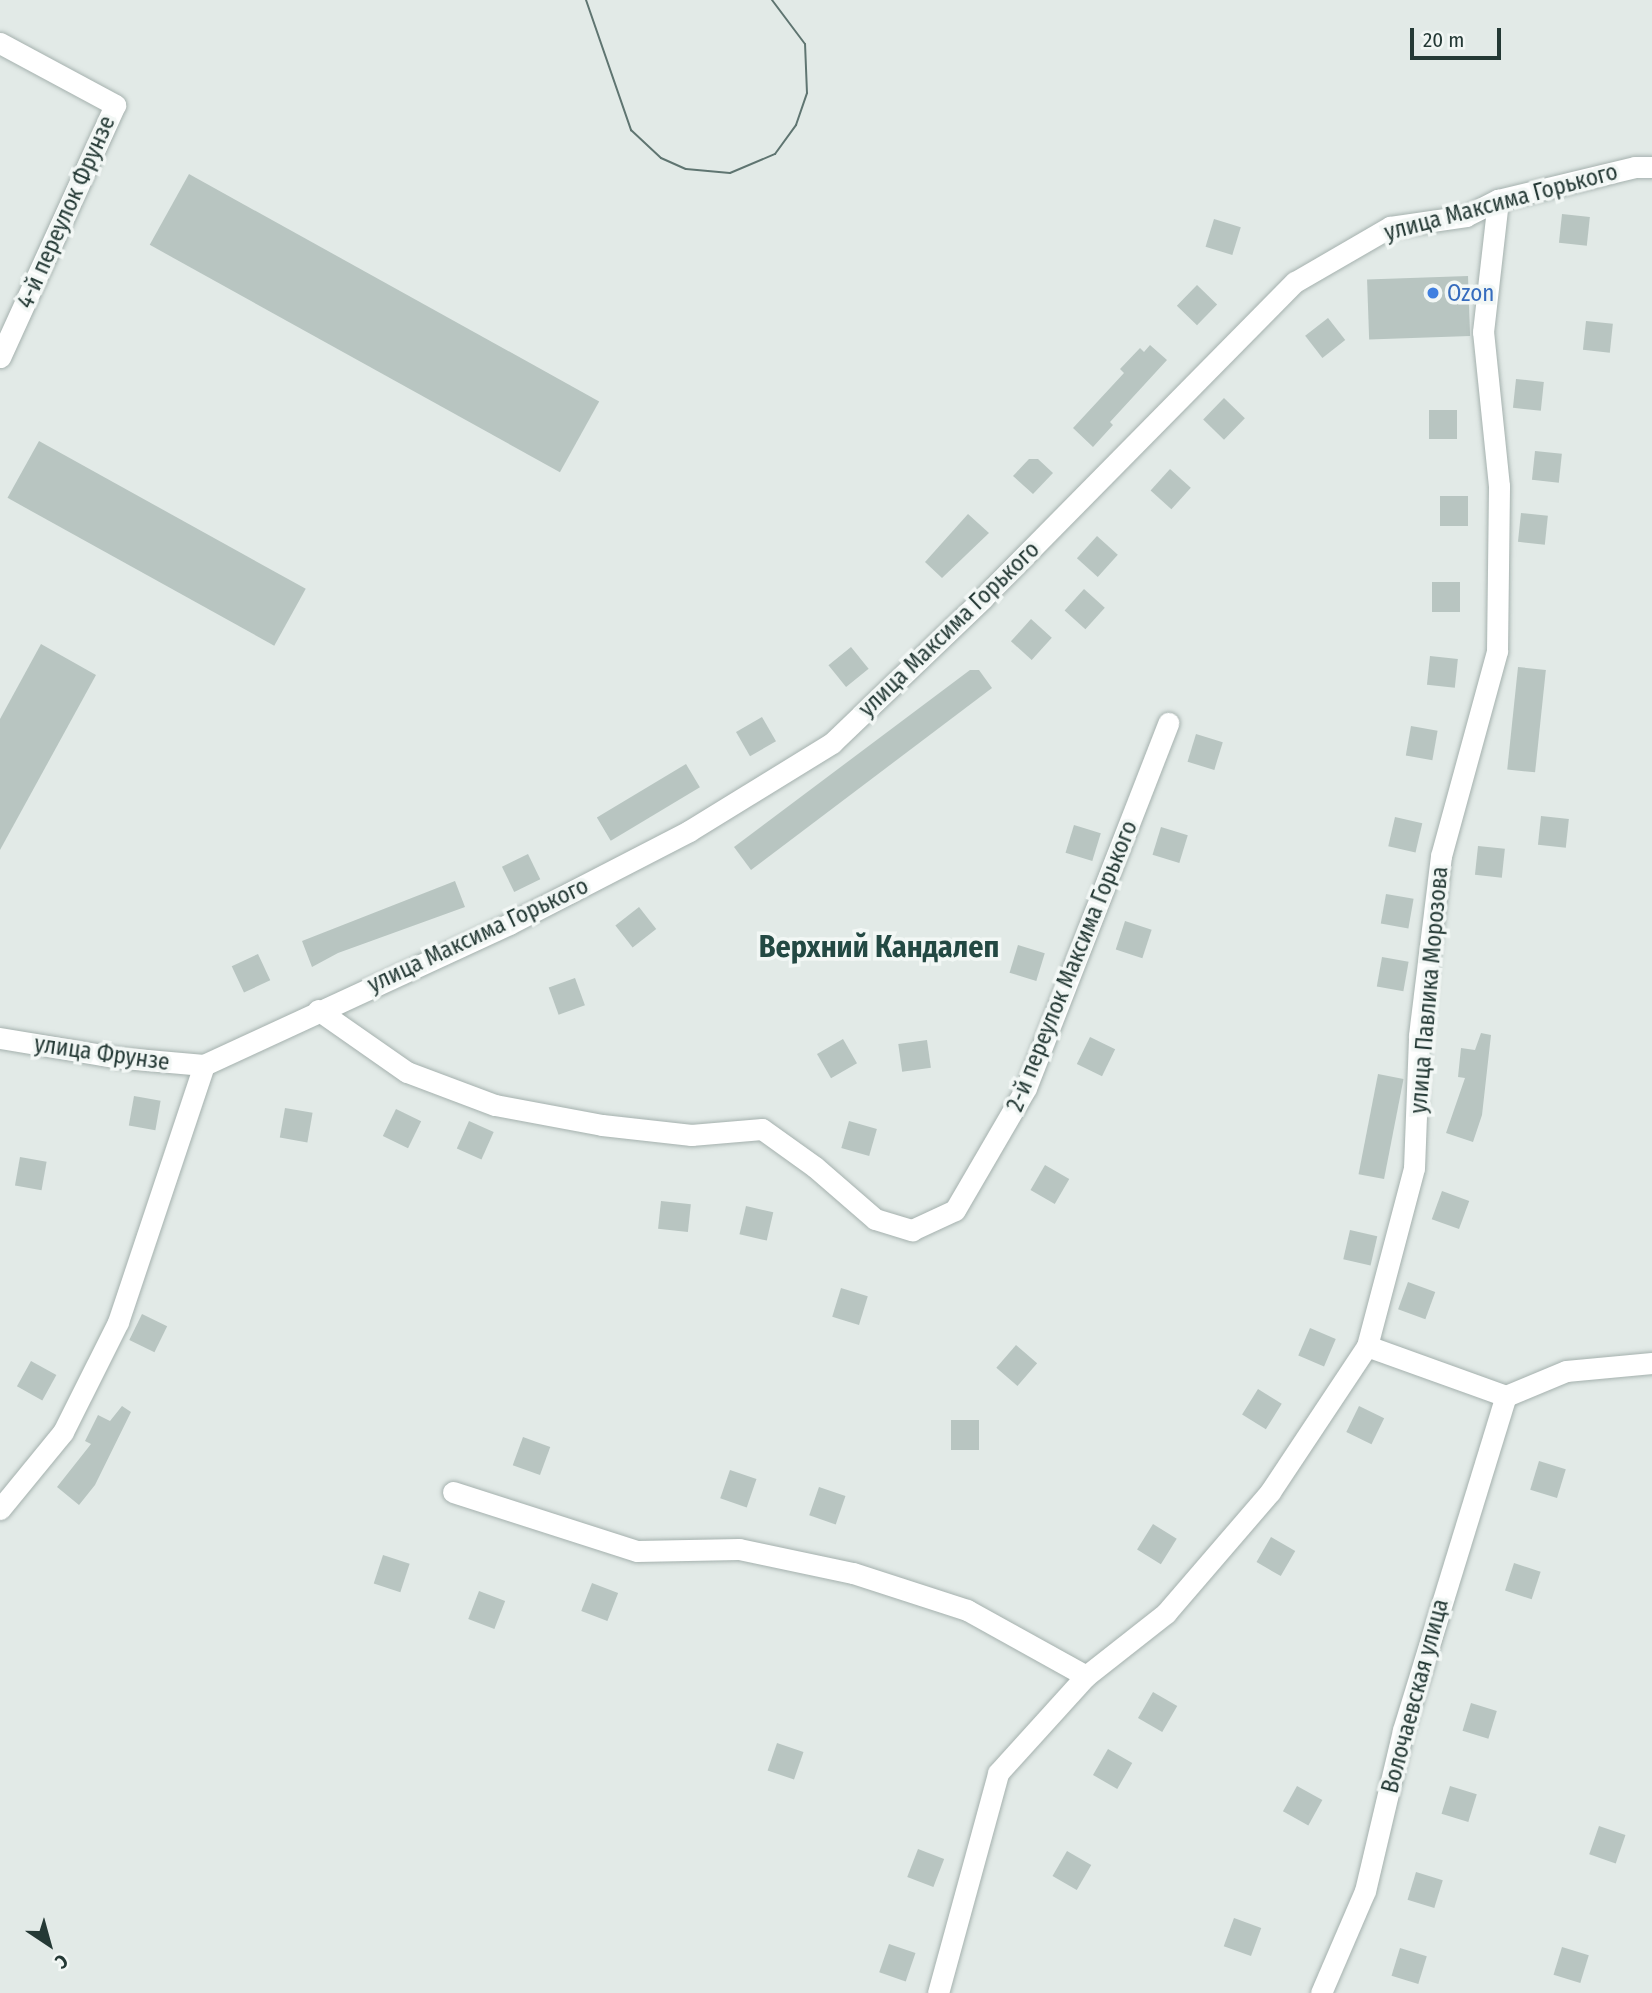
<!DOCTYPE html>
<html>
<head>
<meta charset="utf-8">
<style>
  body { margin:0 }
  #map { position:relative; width:1652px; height:1993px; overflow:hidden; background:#e2eae7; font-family:"Fira Sans Condensed",sans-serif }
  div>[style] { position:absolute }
  .building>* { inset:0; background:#b8c5c1; transform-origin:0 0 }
  .roads { filter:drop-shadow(0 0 2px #a5b1ae) drop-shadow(0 0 2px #a5b1ae) }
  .minor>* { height:21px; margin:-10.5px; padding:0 10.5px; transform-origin:10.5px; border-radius:10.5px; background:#fff }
  .tram>* { height:2px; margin:-1px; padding:0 1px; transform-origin:1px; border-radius:1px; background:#5f7571 }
  .dots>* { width:19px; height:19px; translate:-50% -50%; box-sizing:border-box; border:4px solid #f2f7f5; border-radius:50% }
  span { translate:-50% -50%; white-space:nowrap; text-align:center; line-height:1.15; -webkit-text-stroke:7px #f2f7f5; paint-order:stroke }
  .street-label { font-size:23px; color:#243935 }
  .shop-label { font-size:23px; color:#366cbe }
  .left { translate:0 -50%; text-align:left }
  .district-label { font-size:30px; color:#234943; font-weight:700 }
  .north { position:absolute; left:14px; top:1909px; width:70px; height:70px; -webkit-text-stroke:5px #f2f7f5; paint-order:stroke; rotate:144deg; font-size:19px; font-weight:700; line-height:28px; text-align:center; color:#243935 }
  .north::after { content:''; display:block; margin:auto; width:24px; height:32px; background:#243935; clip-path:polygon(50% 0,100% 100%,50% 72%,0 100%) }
  .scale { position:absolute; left:1410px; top:28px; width:91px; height:32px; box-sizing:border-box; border:4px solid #243935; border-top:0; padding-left:9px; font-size:21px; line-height:24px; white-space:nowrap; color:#243935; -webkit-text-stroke:5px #f2f7f5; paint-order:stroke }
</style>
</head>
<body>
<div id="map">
  <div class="building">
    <div style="left:189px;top:174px;width:469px;height:81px;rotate:29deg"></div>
    <div style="left:1562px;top:214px;width:28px;height:29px;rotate:6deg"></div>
    <div style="left:1214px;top:219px;width:28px;height:29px;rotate:17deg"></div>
    <div style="left:1468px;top:276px;width:60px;height:101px;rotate:88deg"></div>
    <div style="left:1197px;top:285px;width:28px;height:29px;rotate:44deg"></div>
    <div style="left:1328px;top:318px;width:28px;height:29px;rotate:52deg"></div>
    <div style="left:1586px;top:321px;width:27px;height:29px;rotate:6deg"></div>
    <div style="clip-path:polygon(1150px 345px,1167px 360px,1110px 422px,1113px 425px,1093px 447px,1073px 428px,1124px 373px,1120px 369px,1140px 348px,1144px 352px)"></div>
    <div style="left:1516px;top:379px;width:28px;height:29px;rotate:6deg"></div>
    <div style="left:1224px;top:398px;width:29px;height:30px;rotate:44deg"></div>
    <div style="left:1429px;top:410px;width:28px;height:29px"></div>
    <div style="left:39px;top:441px;width:305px;height:65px;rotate:29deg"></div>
    <div style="left:1535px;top:451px;width:27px;height:29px;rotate:6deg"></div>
    <div style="clip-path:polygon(1029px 459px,1038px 459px,1053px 473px,1033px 494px,1013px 476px)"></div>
    <div style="left:1170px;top:469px;width:28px;height:29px;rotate:42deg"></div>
    <div style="left:1440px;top:496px;width:28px;height:30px"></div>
    <div style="left:1521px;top:513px;width:27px;height:29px;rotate:6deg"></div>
    <div style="clip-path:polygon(968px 514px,989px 533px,942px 578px,925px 562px)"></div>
    <div style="left:1097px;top:536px;width:28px;height:30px;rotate:42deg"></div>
    <div style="left:1432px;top:582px;width:28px;height:30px"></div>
    <div style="left:1084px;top:589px;width:28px;height:29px;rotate:42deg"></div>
    <div style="left:1031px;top:619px;width:28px;height:30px;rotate:42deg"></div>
    <div style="clip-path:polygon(41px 644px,96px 675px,0 850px,0 719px)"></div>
    <div style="left:851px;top:647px;width:28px;height:29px;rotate:51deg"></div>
    <div style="left:1430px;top:656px;width:28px;height:29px;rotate:6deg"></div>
    <div style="left:1518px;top:667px;width:28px;height:103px;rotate:6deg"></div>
    <div style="clip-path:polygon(970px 670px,979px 670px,992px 688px,751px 870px,734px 847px)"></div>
    <div style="left:762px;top:717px;width:28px;height:30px;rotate:60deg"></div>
    <div style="left:1411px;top:726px;width:27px;height:30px;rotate:10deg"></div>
    <div style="left:1196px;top:734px;width:28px;height:29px;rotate:17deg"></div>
    <div style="left:686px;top:764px;width:27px;height:104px;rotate:59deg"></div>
    <div style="left:1541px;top:816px;width:28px;height:29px;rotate:6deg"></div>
    <div style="left:1395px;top:817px;width:28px;height:30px;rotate:13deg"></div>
    <div style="left:1074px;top:825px;width:28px;height:29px;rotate:17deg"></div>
    <div style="left:1161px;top:827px;width:28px;height:29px;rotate:17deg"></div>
    <div style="left:1478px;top:846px;width:27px;height:29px;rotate:6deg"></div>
    <div style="left:528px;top:854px;width:28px;height:29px;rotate:64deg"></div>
    <div style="clip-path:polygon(455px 881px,465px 907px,338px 953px,312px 967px,302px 941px)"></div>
    <div style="left:1386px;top:894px;width:28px;height:30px;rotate:10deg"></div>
    <div style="left:639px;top:907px;width:28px;height:30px;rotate:52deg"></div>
    <div style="left:1125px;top:921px;width:28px;height:30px;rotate:18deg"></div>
    <div style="left:1018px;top:945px;width:28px;height:29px;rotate:17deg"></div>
    <div style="left:258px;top:954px;width:29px;height:29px;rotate:65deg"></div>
    <div style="left:1382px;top:957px;width:27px;height:30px;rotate:10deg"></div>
    <div style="left:575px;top:978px;width:29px;height:28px;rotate:70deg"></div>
    <div style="clip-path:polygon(1481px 1033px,1491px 1035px,1482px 1115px,1473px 1142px,1446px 1133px,1465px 1078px,1458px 1077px,1461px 1048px,1475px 1050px)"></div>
    <div style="left:1090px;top:1037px;width:28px;height:30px;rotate:26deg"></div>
    <div style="left:843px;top:1039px;width:28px;height:30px;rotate:60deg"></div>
    <div style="left:927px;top:1040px;width:28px;height:29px;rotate:82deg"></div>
    <div style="left:1378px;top:1074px;width:26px;height:102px;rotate:11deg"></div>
    <div style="left:134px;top:1096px;width:27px;height:30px;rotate:10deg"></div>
    <div style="left:285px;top:1108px;width:28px;height:30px;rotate:10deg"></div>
    <div style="left:396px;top:1109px;width:28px;height:30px;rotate:26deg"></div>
    <div style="left:469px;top:1121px;width:27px;height:30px;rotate:24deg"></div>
    <div style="left:849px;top:1121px;width:29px;height:28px;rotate:16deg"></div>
    <div style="left:20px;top:1157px;width:27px;height:29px;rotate:10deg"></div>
    <div style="left:1045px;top:1165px;width:28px;height:29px;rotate:30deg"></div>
    <div style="left:1442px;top:1191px;width:29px;height:30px;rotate:20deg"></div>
    <div style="left:661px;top:1201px;width:30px;height:28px;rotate:6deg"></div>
    <div style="left:746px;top:1206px;width:28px;height:29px;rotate:13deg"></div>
    <div style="left:1350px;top:1230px;width:28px;height:30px;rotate:13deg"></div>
    <div style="left:1408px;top:1282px;width:29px;height:29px;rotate:20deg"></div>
    <div style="left:841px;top:1288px;width:28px;height:30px;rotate:17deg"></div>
    <div style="left:142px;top:1314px;width:28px;height:29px;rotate:26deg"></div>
    <div style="left:1310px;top:1328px;width:28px;height:30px;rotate:23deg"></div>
    <div style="left:1016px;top:1345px;width:28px;height:30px;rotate:41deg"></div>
    <div style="left:31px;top:1361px;width:29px;height:29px;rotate:29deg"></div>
    <div style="left:1258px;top:1389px;width:28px;height:30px;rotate:32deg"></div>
    <div style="clip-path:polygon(122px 1406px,131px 1412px,95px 1485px,79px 1505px,57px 1487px,91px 1444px,85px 1441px,98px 1415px,110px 1421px)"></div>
    <div style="left:1359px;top:1406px;width:28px;height:29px;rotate:26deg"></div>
    <div style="left:951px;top:1420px;width:28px;height:30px"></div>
    <div style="left:523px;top:1437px;width:29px;height:30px;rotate:20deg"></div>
    <div style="left:1539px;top:1461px;width:28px;height:30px;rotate:17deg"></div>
    <div style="left:730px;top:1470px;width:28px;height:30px;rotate:19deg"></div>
    <div style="left:819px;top:1487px;width:28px;height:30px;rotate:19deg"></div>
    <div style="left:1153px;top:1524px;width:28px;height:30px;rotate:32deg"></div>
    <div style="left:1271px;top:1537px;width:28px;height:29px;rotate:30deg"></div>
    <div style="left:383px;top:1555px;width:28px;height:30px;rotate:18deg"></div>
    <div style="left:1514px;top:1563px;width:28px;height:29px;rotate:18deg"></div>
    <div style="left:592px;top:1583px;width:28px;height:30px;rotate:21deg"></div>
    <div style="left:479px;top:1591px;width:28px;height:30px;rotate:21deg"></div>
    <div style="left:1153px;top:1692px;width:28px;height:30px;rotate:30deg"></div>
    <div style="left:1471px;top:1703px;width:27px;height:29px;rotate:17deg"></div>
    <div style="left:777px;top:1743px;width:28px;height:29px;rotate:19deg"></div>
    <div style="left:1108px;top:1749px;width:28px;height:30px;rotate:30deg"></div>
    <div style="left:1297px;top:1786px;width:29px;height:29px;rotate:29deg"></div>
    <div style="left:1450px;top:1786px;width:28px;height:29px;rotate:17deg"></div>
    <div style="left:1599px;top:1826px;width:28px;height:30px;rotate:19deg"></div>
    <div style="left:918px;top:1849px;width:28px;height:30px;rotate:21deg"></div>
    <div style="left:1067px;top:1851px;width:28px;height:29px;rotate:30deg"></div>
    <div style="left:1416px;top:1872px;width:28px;height:29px;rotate:17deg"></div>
    <div style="left:1234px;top:1918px;width:29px;height:30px;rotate:20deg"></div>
    <div style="left:889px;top:1944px;width:28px;height:30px;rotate:19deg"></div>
    <div style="left:1562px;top:1947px;width:28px;height:29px;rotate:17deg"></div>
    <div style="left:1400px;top:1948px;width:28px;height:29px;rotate:17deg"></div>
  </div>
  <div class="roads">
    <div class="minor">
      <div style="left:0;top:43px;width:131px;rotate:28.3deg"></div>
      <div style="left:115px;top:105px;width:277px;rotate:114.5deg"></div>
      <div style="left:318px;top:1010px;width:108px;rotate:34.9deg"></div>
      <div style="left:407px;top:1072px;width:94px;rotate:20.6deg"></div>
      <div style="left:495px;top:1105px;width:109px;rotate:10.6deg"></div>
      <div style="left:602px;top:1125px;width:90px;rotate:6.4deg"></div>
      <div style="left:691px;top:1135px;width:71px;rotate:-4.8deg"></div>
      <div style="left:762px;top:1129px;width:65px;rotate:35.6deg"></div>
      <div style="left:815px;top:1167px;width:79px;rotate:40.9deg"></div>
      <div style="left:875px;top:1219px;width:39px;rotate:17deg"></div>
      <div style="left:912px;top:1230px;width:47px;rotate:-24.9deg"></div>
      <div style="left:955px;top:1210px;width:141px;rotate:-59.8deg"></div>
      <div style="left:1026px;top:1088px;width:392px;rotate:-68.7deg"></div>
      <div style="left:0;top:1038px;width:115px;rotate:9.5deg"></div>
      <div style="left:113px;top:1057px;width:91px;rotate:5deg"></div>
      <div style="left:204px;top:1065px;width:336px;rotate:-24.8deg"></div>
      <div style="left:509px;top:924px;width:203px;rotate:-27.3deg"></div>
      <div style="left:689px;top:831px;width:168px;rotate:-31.6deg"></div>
      <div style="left:832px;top:743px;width:209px;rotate:-43.8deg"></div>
      <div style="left:983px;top:598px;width:444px;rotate:-45.4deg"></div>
      <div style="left:1295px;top:282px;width:110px;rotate:-30.1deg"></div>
      <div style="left:1390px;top:227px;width:77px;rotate:-8.2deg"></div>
      <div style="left:1466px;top:216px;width:36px;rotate:-27deg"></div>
      <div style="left:1498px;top:200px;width:141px;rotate:-13.5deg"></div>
      <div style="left:1635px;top:167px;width:17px"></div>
      <div style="left:1367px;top:1346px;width:148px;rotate:19.8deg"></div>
      <div style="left:1506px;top:1396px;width:65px;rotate:-22.6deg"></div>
      <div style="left:1566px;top:1371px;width:86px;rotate:-5.3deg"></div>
      <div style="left:453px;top:1492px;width:193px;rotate:17.8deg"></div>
      <div style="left:637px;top:1551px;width:102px;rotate:-1.1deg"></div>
      <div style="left:739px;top:1549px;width:116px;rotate:11.9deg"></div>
      <div style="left:853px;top:1573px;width:120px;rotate:18deg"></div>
      <div style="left:967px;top:1610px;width:136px;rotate:29deg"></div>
      <div style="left:0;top:1509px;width:99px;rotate:-50.7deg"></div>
      <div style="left:63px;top:1432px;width:123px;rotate:-63.4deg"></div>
      <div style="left:118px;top:1322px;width:271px;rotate:-71.5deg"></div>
      <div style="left:938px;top:1993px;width:228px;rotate:-74.7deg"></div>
      <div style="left:998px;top:1773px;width:131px;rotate:-47.8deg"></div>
      <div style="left:1086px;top:1676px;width:102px;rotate:-38.2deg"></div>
      <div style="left:1166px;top:1613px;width:160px;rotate:-49.3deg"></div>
      <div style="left:1270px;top:1492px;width:175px;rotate:-56.4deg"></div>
      <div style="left:1367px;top:1346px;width:184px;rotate:-75.2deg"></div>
      <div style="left:1414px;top:1168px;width:133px;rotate:-87.8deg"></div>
      <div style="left:1419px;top:1035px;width:180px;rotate:-83deg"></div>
      <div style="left:1441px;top:856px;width:213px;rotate:-74.7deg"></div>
      <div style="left:1497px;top:651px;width:165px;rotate:-89.3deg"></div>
      <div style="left:1499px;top:486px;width:155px;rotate:-95.9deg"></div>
      <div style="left:1483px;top:332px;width:133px;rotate:-83.5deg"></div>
      <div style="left:1321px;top:1993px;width:111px;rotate:-66.7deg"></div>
      <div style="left:1365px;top:1891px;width:165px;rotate:-76.7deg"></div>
      <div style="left:1403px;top:1730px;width:350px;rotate:-72.9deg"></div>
    </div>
  </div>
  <div class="tram">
    <div style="left:586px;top:0;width:138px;rotate:70.9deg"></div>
    <div style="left:631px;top:130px;width:41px;rotate:43deg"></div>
    <div style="left:661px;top:158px;width:27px;rotate:24deg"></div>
    <div style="left:686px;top:169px;width:44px;rotate:5.2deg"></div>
    <div style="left:730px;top:173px;width:49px;rotate:-22.9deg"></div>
    <div style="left:775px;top:154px;width:36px;rotate:-54deg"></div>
    <div style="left:796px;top:125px;width:34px;rotate:-71deg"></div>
    <div style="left:807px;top:93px;width:49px;rotate:-92.3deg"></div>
    <div style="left:805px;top:44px;width:55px;rotate:-126.9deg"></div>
  </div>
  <div class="dots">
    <div style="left:1433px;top:293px;background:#3f7fe0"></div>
  </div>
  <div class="street-label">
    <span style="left:1501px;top:202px;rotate:-15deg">улица Максима Горького</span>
    <span style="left:66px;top:212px;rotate:-66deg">4-й переулок Фрунзе</span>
    <span style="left:949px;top:629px;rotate:-44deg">улица Максима Горького</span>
    <span style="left:478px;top:935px;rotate:-25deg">улица Максима Горького</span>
    <span style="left:1072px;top:966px;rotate:-68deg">2-й переулок Максима Горького</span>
    <span style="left:1429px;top:990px;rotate:-85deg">улица Павлика Морозова</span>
    <span style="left:102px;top:1053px;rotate:8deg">улица Фрунзе</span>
    <span style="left:1415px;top:1696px;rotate:-75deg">Волочаевская улица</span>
  </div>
  <div class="shop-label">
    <span class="left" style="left:1447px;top:293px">Ozon</span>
  </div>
  <div class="district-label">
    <span style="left:879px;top:947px">Верхний Кандалеп</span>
  </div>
  <div class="north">С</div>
  <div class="scale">20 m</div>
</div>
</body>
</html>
